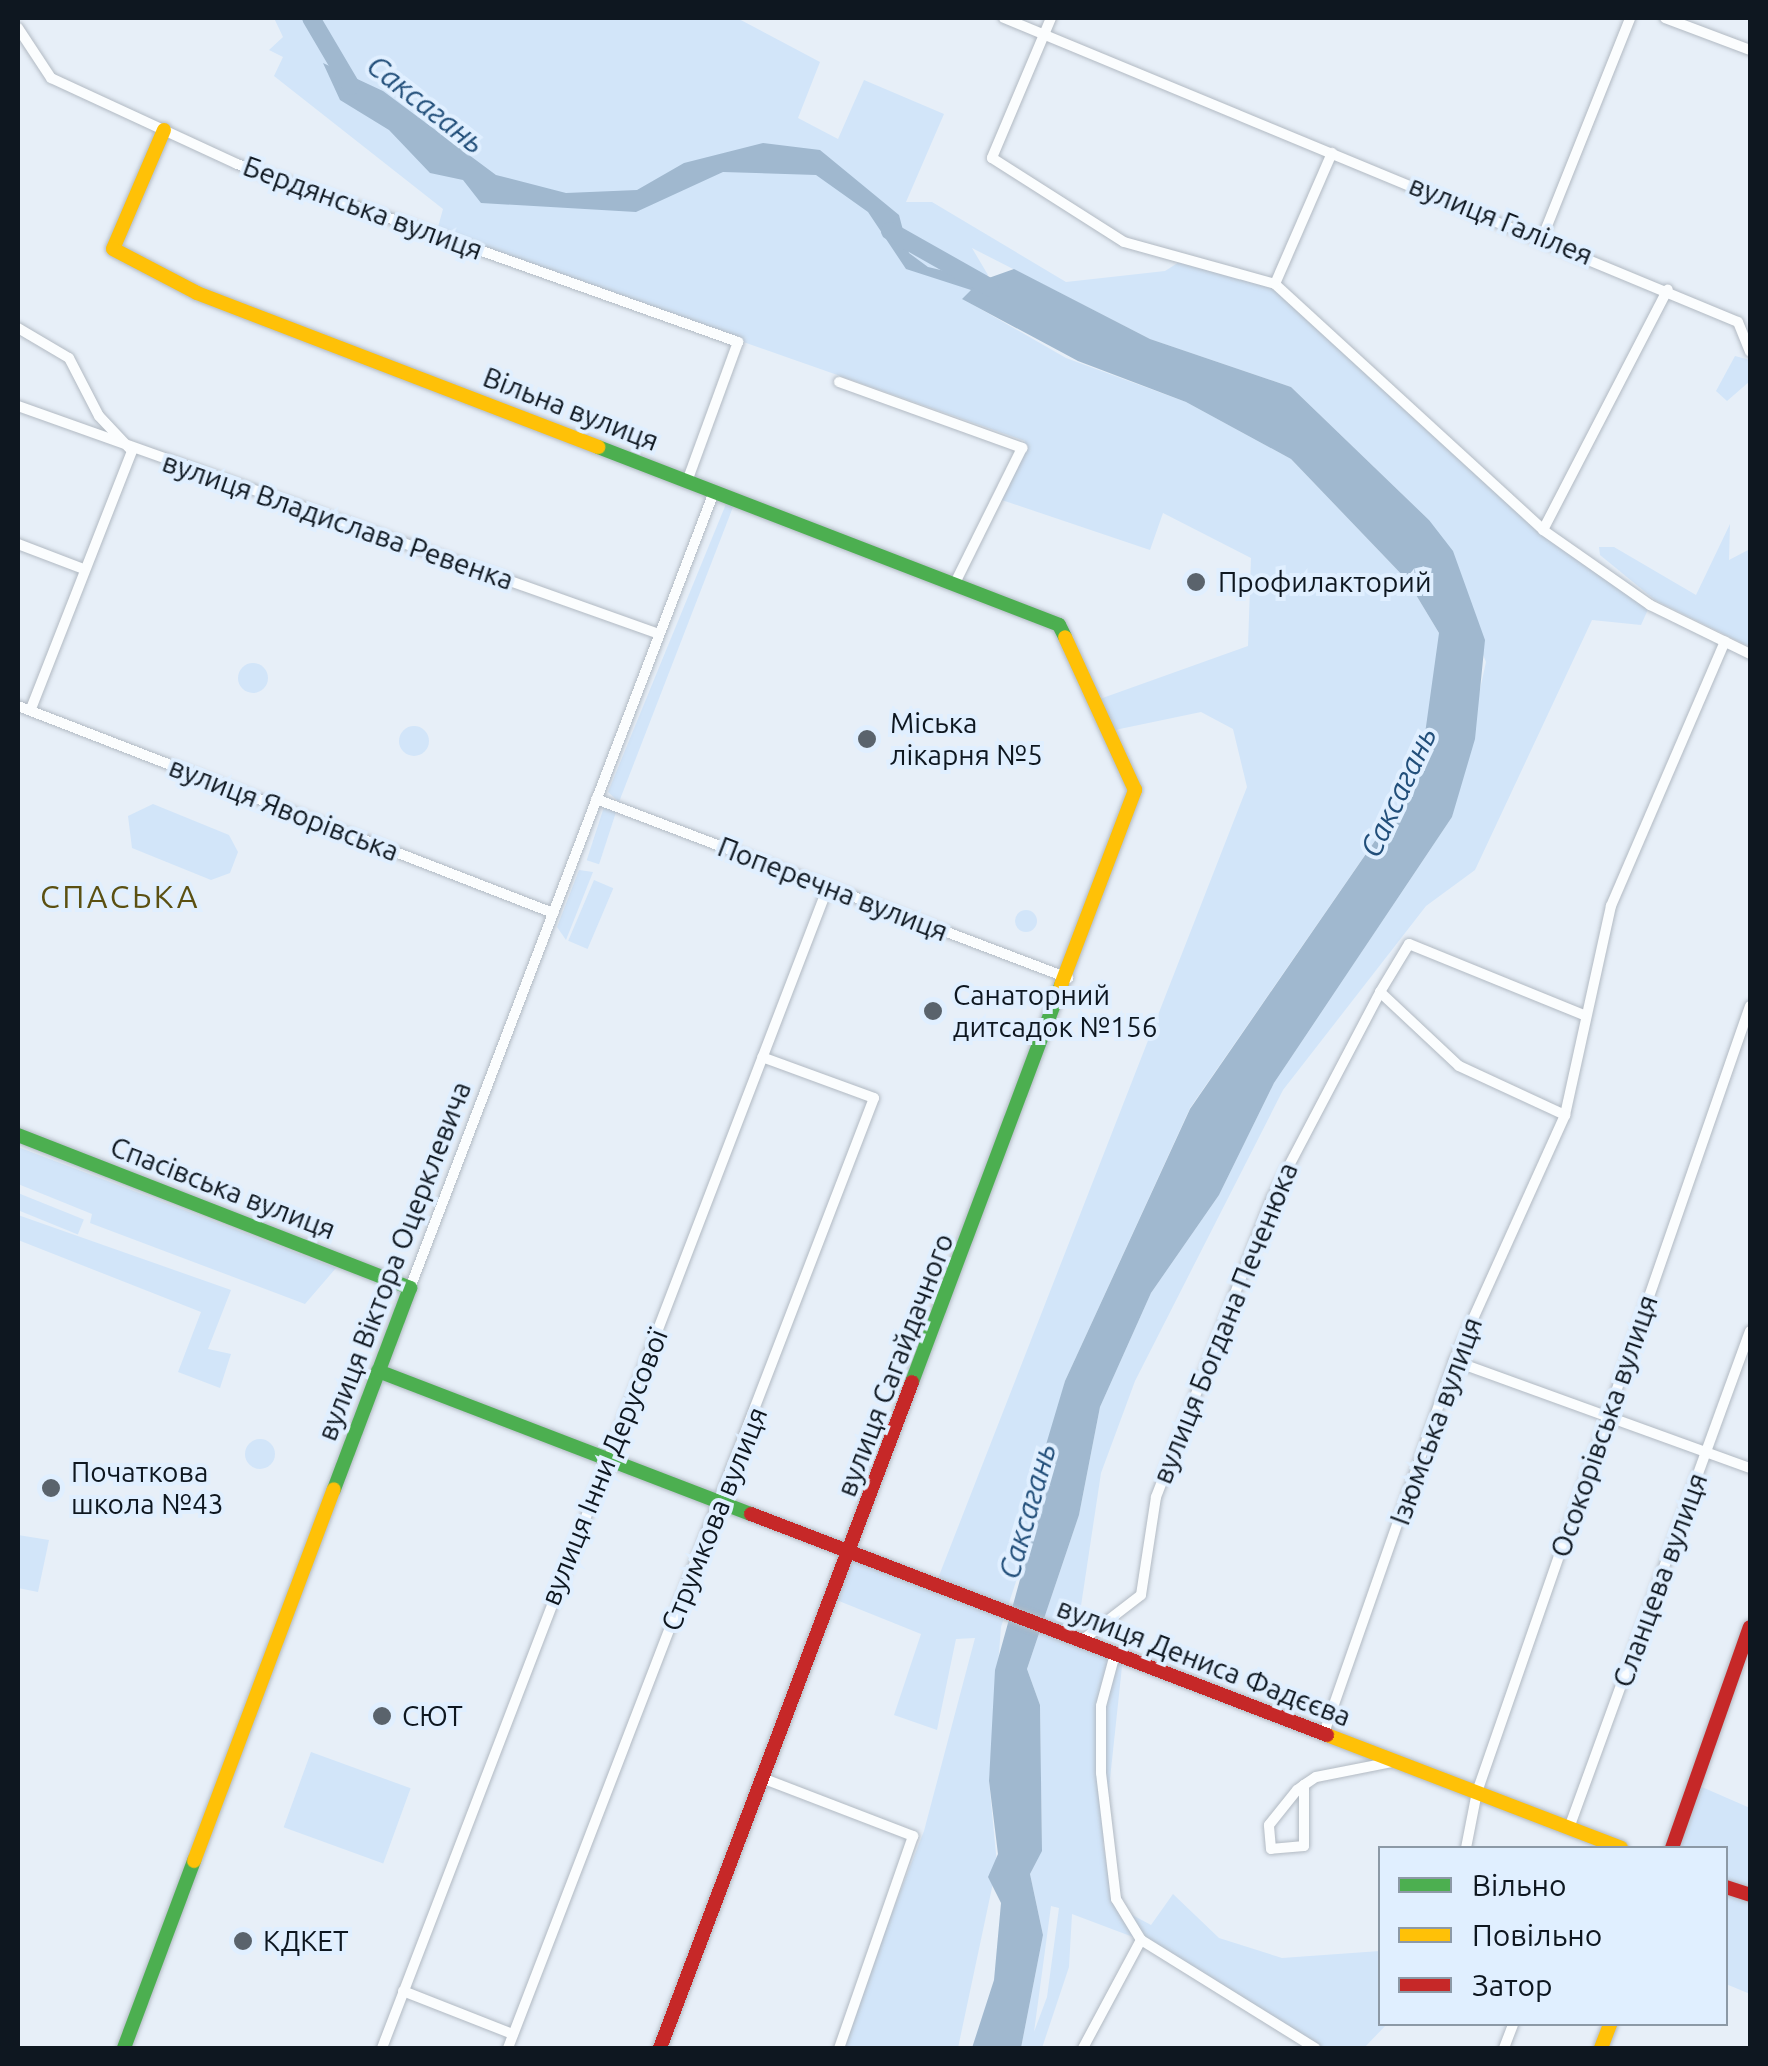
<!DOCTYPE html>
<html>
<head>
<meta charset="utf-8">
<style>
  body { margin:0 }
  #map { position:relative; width:1768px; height:2066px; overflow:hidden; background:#e7eff8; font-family:Ubuntu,sans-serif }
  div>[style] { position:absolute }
  .green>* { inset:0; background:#d2e5f9; transform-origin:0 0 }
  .round { border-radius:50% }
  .water>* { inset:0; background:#a0b8cf }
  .river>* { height:18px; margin:-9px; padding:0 9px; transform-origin:9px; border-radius:9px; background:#a0b8cf }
  .roads { filter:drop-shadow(0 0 2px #b2bac3) drop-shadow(0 0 2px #b2bac3) }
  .street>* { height:10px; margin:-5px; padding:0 5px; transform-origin:5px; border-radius:5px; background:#fbfdfe }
  .fast>* { height:14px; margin:-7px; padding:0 7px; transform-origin:7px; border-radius:7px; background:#4caf50 }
  .slow>* { height:14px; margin:-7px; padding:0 7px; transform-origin:7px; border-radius:7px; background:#ffc107 }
  .jam>* { height:14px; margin:-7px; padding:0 7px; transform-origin:7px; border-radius:7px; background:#c62828 }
  .dots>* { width:28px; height:28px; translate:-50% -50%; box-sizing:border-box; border:5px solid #e0efff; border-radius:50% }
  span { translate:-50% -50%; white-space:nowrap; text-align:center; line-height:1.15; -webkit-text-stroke:8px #e0efff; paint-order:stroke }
  .street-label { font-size:28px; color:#0e1720 }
  .poi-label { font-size:28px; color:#0e1720 }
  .left { translate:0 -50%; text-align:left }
  .water-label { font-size:30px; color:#224f7a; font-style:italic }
  .quarter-label { font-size:32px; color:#5b5012; letter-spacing:2.5px }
  .frame { position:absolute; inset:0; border:20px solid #0e1720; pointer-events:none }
  .legend { position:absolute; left:1378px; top:1846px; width:350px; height:180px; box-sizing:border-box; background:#e0efff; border:2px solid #8c99a6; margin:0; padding:12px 18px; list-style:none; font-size:30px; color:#0e1720 }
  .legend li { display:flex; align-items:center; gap:20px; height:50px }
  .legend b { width:50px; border:2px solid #8c99a6 }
</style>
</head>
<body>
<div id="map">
  <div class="green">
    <div style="clip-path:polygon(evenodd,274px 18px,737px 18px,820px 62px,798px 118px,838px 139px,864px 80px,944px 114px,906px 202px,932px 202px,1066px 282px,1165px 271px,1184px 259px,1275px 284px,1516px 506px,1650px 605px,1641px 625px,1592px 620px,1475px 870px,1426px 906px,1283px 1090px,1135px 1381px,1101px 1473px,1076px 1639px,1123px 1657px,1103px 1845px,1114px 1905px,1151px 1925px,1173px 1894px,1219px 1938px,1282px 1958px,1380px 1951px,1387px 2024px,1364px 2048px,1315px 2048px,1141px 1940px,1072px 1914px,1069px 1967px,1042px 2048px,1021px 2048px,1043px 1935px,1030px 1874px,1042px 1850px,1040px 1705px,1027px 1669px,1079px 1515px,1100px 1407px,1151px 1293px,1219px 1195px,1274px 1083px,1452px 817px,1486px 662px,1429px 520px,1291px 387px,1150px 339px,972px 248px,988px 275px,963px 299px,1066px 358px,1186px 402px,1291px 459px,1407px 580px,1439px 633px,1442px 663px,1419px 777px,1190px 1108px,1065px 1381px,1037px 1518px,1001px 1627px,989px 1781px,997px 1864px,958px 2048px,839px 2048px,924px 1831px,975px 1638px,956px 1639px,937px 1730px,894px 1715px,921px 1634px,829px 1597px,846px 1552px,935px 1586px,1247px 787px,1233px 729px,1201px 712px,1110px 731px,1097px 700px,1248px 646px,1251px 558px,1163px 513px,1150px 550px,996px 498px,1025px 441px,436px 234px,443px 209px,274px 76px,283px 57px,269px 50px,283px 37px,274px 18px,1051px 1906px,1059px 1908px,1047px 1997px,1034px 2032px,1051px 1906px)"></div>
    <div style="clip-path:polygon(1735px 356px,1750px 360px,1750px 381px,1727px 401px,1716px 391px)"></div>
    <div style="clip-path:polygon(726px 504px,733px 507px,619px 802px,608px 792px)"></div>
    <div style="clip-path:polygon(1730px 524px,1729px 560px,1750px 549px,1750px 647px,1655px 600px,1600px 555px,1599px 547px,1614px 547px,1696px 595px)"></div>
    <div class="round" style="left:238px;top:663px;width:30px;height:30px"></div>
    <div class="round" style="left:399px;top:726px;width:30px;height:30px"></div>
    <div style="clip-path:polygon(153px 804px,229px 835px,238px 852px,230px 873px,211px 880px,132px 848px,128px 816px)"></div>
    <div style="left:604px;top:807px;width:13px;height:56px;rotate:18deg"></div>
    <div style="clip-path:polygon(579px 870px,593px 872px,566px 940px,557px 927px)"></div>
    <div style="left:594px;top:880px;width:21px;height:66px;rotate:23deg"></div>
    <div class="round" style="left:1015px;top:910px;width:22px;height:22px"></div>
    <div style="clip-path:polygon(18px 1147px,76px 1169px,336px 1268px,305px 1304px,90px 1223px,92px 1214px,18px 1184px)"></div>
    <div style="left:18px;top:1193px;width:71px;height:16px;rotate:22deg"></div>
    <div style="clip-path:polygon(18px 1215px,231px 1290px,208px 1349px,231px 1354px,220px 1388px,178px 1372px,201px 1312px,18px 1240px)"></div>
    <div class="round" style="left:245px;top:1439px;width:30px;height:30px"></div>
    <div style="clip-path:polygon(18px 1535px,49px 1540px,38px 1592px,18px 1588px)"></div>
    <div style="left:311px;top:1752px;width:106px;height:80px;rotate:20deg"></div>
    <div style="clip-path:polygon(1695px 1784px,1750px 1808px,1750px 1994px,1726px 1984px,1726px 1848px,1672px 1848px)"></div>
  </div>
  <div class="water">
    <div style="clip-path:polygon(323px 63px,383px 91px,496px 175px,566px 193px,637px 190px,684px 163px,763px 143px,820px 150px,899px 215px,909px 253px,928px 267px,983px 280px,1014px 269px,1150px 339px,1291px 387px,1429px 520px,1453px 551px,1485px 640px,1475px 739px,1452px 817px,1274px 1083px,1219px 1195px,1151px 1293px,1100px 1407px,1079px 1515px,1027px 1669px,1040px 1705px,1042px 1851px,1030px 1874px,1043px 1935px,1021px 2048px,972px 2048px,994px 1980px,1001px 1903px,988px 1877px,998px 1854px,989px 1781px,995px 1670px,1037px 1518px,1045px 1448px,1065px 1381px,1190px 1109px,1419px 777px,1439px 633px,1407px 580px,1291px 459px,1186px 402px,1078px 361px,962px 299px,971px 290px,906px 269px,868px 212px,816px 175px,723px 172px,636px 212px,481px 203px,463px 180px,430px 173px,389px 130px,340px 100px)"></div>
  </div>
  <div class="river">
    <div style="left:311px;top:18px;width:79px;rotate:59.5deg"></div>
    <div style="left:890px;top:231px;width:114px;rotate:29.5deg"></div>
  </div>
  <div class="roads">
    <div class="street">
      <div style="left:1004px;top:18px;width:794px;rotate:22.5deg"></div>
      <div style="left:1051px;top:18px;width:152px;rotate:112.9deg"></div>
      <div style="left:992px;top:158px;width:156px;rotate:32.5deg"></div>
      <div style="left:1124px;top:242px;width:157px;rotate:15.5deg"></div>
      <div style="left:1665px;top:18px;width:91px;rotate:20.6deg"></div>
      <div style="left:18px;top:28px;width:60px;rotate:56.6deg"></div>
      <div style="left:51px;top:78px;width:205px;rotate:24.8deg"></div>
      <div style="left:237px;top:164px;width:532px;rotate:19.56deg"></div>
      <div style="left:738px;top:342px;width:148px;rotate:110.1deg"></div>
      <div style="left:1543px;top:236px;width:235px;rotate:-68.2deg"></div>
      <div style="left:1275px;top:284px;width:364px;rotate:42.5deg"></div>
      <div style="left:1543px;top:530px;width:131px;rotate:35deg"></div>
      <div style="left:1650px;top:605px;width:111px;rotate:26.1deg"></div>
      <div style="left:1275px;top:284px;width:143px;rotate:-66.5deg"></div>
      <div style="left:1738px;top:322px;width:32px;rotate:68deg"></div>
      <div style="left:18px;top:328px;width:59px;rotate:30.5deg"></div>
      <div style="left:69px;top:358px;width:65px;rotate:62.7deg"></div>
      <div style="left:99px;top:416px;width:48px;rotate:46.7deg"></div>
      <div style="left:132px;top:451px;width:274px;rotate:111.4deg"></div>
      <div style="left:839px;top:382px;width:195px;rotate:19.8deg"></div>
      <div style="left:1022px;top:448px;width:151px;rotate:116.4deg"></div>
      <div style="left:18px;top:406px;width:680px;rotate:19.58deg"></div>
      <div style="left:1543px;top:530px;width:271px;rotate:-62.6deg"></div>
      <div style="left:18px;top:544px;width:67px;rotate:20.9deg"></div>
      <div style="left:18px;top:706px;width:574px;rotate:21.15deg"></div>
      <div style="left:596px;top:799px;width:505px;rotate:20.77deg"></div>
      <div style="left:1380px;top:992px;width:56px;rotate:-58.9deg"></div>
      <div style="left:1409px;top:944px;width:189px;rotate:22.1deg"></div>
      <div style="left:410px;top:1288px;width:852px;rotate:-69.1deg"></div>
      <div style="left:1454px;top:1361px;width:315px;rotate:19.9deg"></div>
      <div style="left:1080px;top:1642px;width:77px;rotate:-37.6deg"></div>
      <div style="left:1141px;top:1595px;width:99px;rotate:-81.3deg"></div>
      <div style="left:1156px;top:1497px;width:321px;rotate:-68.8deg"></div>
      <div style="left:1272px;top:1198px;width:233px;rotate:-62.3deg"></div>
      <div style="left:1380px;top:992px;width:108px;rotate:43.1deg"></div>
      <div style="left:1459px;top:1066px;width:117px;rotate:24.8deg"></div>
      <div style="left:1565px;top:1115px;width:214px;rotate:-77.6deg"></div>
      <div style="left:1611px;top:906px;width:288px;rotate:-66.7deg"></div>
      <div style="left:1115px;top:1654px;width:54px;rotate:105.1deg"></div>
      <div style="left:1101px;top:1706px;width:67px;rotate:90deg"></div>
      <div style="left:1101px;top:1773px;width:127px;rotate:83.2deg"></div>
      <div style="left:1116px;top:1899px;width:48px;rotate:58.6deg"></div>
      <div style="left:1324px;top:1733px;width:394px;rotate:-70.7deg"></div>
      <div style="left:1454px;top:1361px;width:270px;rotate:-65.7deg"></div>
      <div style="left:762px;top:1778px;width:162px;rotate:21deg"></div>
      <div style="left:913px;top:1836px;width:225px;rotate:109.2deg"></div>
      <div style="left:1304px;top:1785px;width:61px;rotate:90deg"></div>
      <div style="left:1304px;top:1846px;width:33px;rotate:175deg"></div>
      <div style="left:1271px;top:1849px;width:24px;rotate:-95deg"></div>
      <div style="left:1269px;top:1825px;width:45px;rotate:-51.3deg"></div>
      <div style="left:1297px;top:1790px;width:9px;rotate:-36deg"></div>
      <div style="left:1304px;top:1785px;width:14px;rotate:-34deg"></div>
      <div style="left:1316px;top:1777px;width:77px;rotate:-11.2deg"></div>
      <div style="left:1569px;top:1828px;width:529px;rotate:-69.99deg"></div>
      <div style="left:1466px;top:1848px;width:57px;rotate:-78.9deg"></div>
      <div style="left:1477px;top:1792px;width:832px;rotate:-70.85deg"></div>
      <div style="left:403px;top:1991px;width:118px;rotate:21.4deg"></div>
      <div style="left:382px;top:2048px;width:1244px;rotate:-68.99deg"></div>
      <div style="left:508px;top:2048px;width:1018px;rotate:-68.93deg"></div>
      <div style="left:874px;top:1098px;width:119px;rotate:-159.9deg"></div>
      <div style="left:1083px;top:2048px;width:123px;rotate:-61.8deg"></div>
      <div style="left:1141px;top:1940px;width:205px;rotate:31.8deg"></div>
      <div style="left:1504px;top:2048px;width:26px;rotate:-69deg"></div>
    </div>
    <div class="fast">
      <div style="left:598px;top:447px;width:494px;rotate:21.1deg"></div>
      <div style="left:1059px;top:625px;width:13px;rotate:63deg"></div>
      <div style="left:18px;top:1135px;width:421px;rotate:21.3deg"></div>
      <div style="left:410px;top:1288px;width:215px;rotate:110.7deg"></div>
      <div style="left:378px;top:1371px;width:399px;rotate:21deg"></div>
      <div style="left:912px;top:1382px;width:424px;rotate:-69.4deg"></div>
      <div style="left:124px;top:2048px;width:200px;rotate:-69.5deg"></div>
    </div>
    <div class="slow">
      <div style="left:164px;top:130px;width:129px;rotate:113.2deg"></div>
      <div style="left:113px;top:249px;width:95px;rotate:27.6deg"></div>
      <div style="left:197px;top:293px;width:430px;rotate:21deg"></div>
      <div style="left:1061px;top:985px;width:209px;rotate:-69.2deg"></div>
      <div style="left:1135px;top:790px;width:168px;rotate:-114.6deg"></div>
      <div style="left:1327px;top:1735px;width:315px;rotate:21deg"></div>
      <div style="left:194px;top:1861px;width:397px;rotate:-69.4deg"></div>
      <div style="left:1601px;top:2048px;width:26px;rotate:-69deg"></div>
    </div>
    <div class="jam">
      <div style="left:751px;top:1514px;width:617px;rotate:20.99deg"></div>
      <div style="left:1672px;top:1848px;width:234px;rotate:-70.6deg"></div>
      <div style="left:1726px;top:1887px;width:25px;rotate:18deg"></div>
      <div style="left:660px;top:2048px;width:712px;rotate:-69.27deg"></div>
    </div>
  </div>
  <div class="dots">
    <div style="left:1196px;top:582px;background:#5a636c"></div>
    <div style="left:867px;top:739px;background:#5a636c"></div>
    <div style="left:933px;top:1011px;background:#5a636c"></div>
    <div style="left:51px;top:1488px;background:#5a636c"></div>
    <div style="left:382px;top:1716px;background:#5a636c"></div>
    <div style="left:243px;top:1941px;background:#5a636c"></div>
  </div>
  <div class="street-label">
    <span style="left:363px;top:208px;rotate:20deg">Бердянська вулиця</span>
    <span style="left:1501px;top:220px;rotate:22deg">вулиця Галілея</span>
    <span style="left:571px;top:409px;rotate:21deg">Вільна вулиця</span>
    <span style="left:338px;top:521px;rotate:19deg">вулиця Владислава Ревенка</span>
    <span style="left:284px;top:809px;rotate:21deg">вулиця Яворівська</span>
    <span style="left:833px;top:889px;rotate:21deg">Поперечна вулиця</span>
    <span style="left:223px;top:1188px;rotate:21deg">Спасівська вулиця</span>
    <span style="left:394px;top:1261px;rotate:-69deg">вулиця Віктора Оцерклевича</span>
    <span style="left:1225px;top:1323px;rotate:-68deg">вулиця Богдана Печенюка</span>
    <span style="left:895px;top:1365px;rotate:-69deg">вулиця Сагайдачного</span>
    <span style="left:1436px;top:1421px;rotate:-70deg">Ізюмська вулиця</span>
    <span style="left:1604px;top:1426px;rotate:-71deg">Осокорівська вулиця</span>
    <span style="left:604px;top:1467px;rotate:-68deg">вулиця Інни Дерусової</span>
    <span style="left:714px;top:1519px;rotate:-68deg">Струмкова вулиця</span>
    <span style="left:1660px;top:1580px;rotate:-70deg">Сланцева вулиця</span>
    <span style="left:1204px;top:1662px;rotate:21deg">вулиця Дениса Фадєєва</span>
  </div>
  <div class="poi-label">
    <span class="left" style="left:1218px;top:582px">Профилакторий</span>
    <span class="left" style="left:890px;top:739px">Міська<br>лікарня №5</span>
    <span class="left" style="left:953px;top:1011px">Санаторний<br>дитсадок №156</span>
    <span class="left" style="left:71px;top:1488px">Початкова<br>школа №43</span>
    <span class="left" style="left:402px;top:1716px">СЮТ</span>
    <span class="left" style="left:263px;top:1941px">КДКЕТ</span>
  </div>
  <div class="water-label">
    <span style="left:426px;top:104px;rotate:38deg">Саксагань</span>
    <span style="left:1398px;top:792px;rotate:-65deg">Саксагань</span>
    <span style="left:1027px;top:1511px;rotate:-74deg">Саксагань</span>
  </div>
  <div class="quarter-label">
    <span style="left:120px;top:896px">СПАСЬКА</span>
  </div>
  <div class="frame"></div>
  <ul class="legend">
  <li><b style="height:12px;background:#4caf50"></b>Вільно</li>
  <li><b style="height:12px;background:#ffc107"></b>Повільно</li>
  <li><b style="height:12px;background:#c62828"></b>Затор</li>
  </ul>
</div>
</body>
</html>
